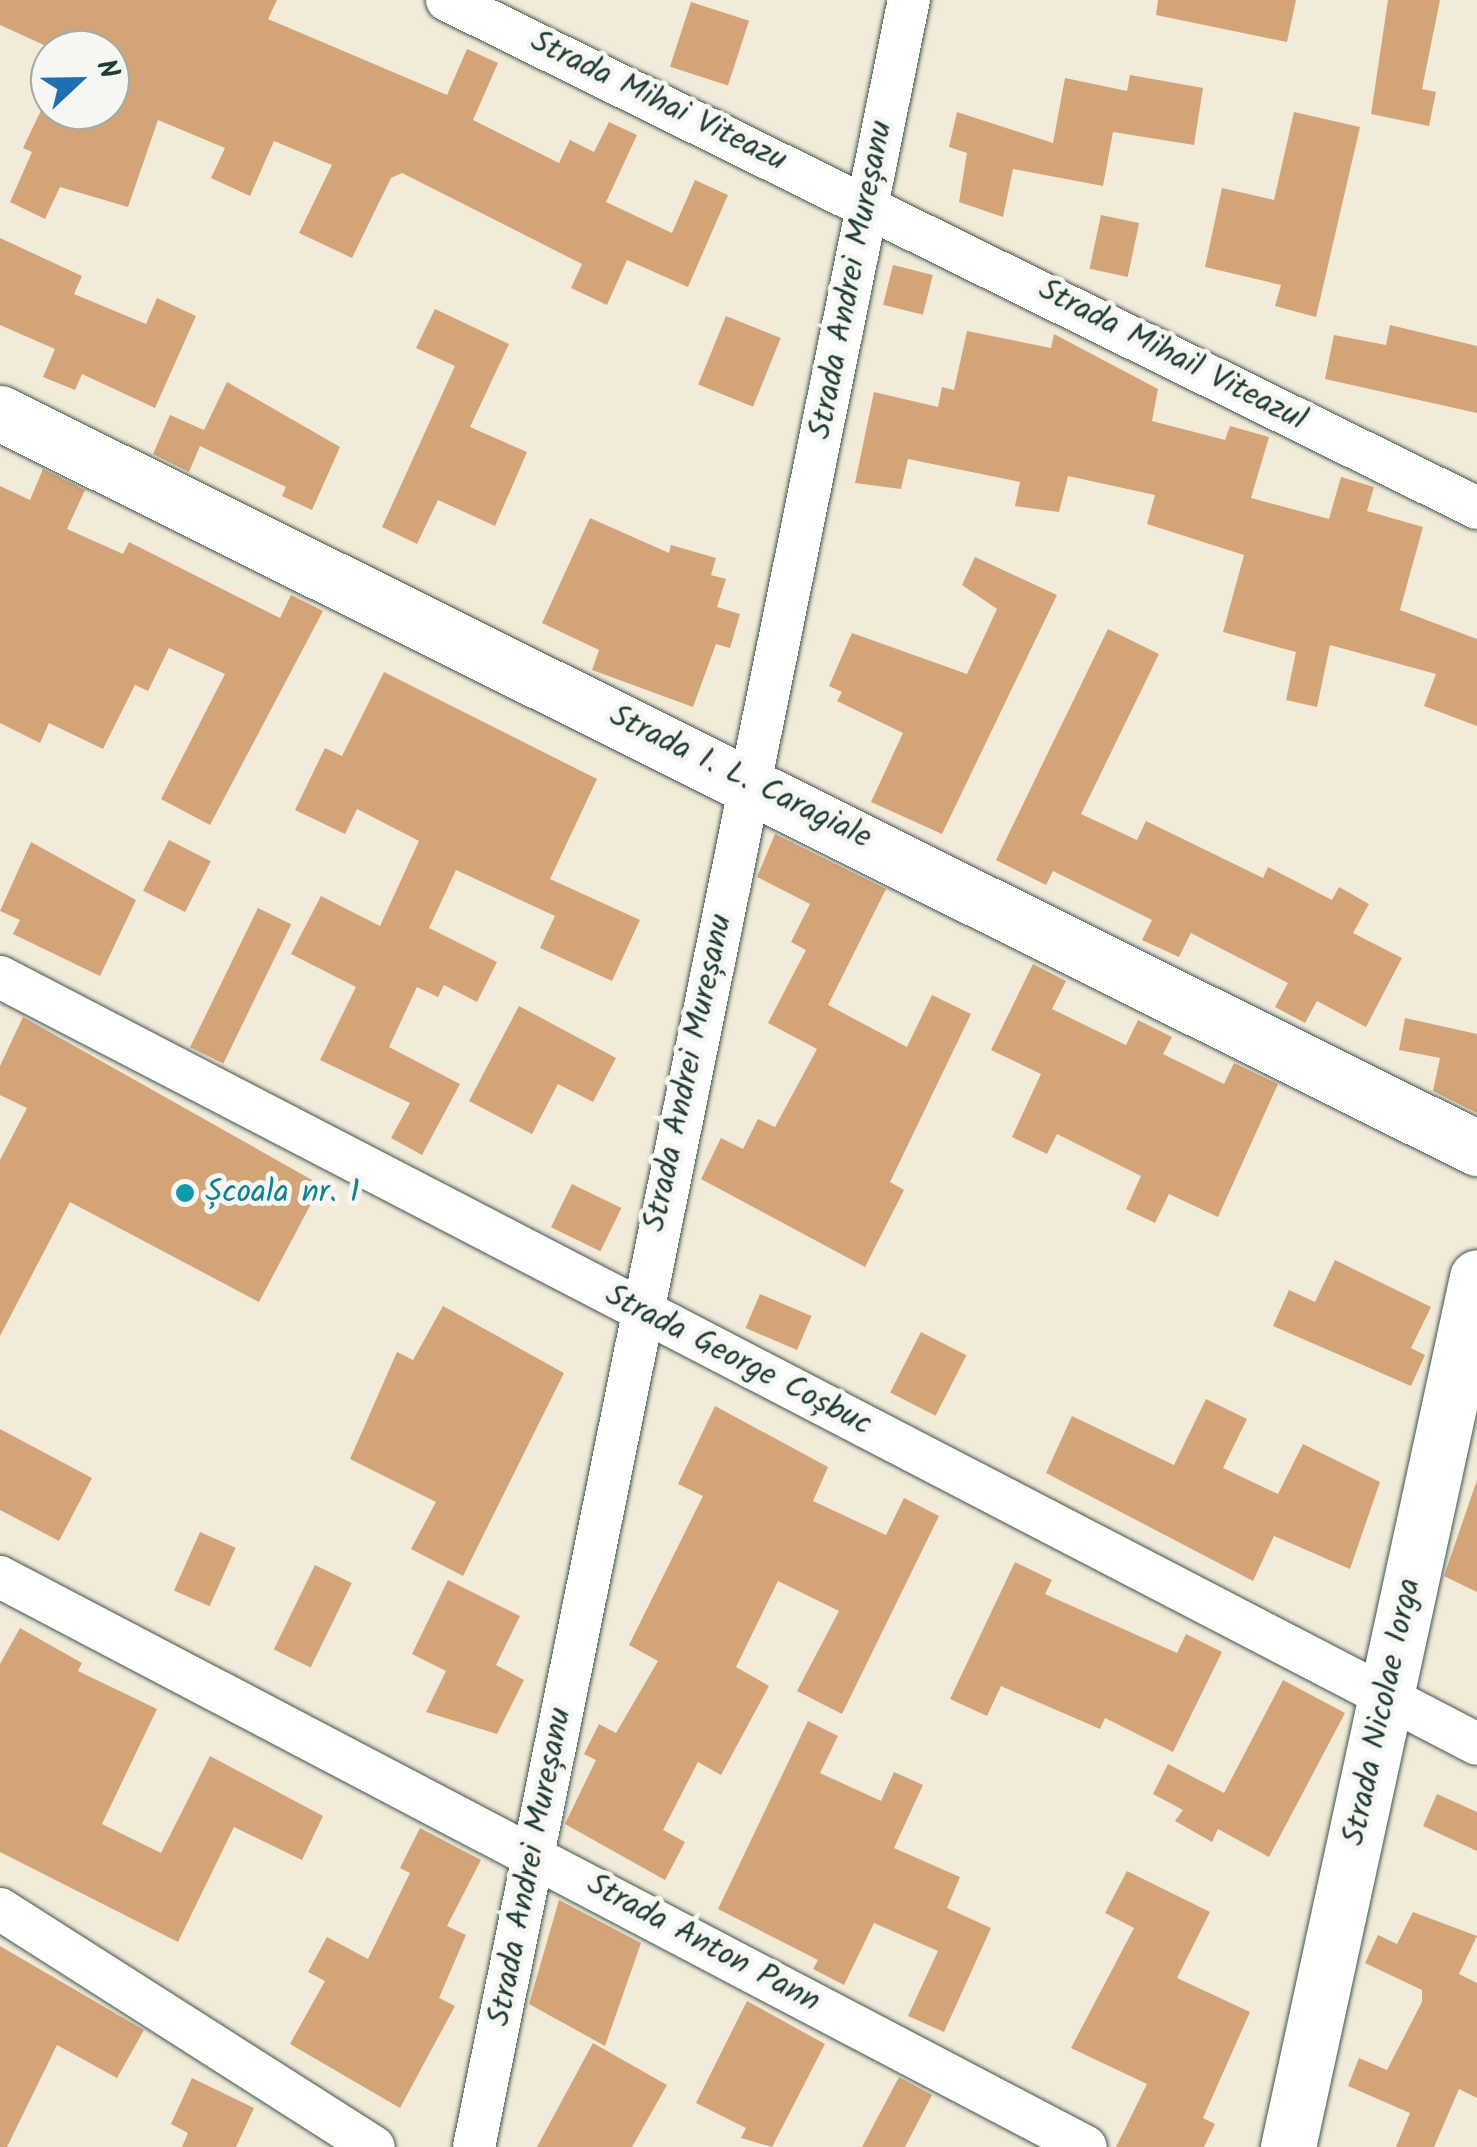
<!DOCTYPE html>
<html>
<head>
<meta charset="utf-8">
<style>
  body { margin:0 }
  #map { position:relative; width:1477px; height:2147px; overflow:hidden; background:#f2ebd9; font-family:Kalam,sans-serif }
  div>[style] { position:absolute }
  .building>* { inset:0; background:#d4a479; transform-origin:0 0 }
  .roads { filter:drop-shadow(0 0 2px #3f574d) drop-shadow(0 0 2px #3f574d) }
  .street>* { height:42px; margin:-21px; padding:0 21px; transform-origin:21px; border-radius:21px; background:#fff }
  .secondary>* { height:55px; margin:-27.5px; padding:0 27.5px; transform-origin:27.5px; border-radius:27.5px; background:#fff }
  .dots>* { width:28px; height:28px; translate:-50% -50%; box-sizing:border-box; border:5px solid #f6f6f2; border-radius:50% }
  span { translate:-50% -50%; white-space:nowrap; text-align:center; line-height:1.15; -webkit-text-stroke:10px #f6f6f2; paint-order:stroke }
  .street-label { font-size:32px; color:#1f3d34 }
  .culture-label { font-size:32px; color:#0d838f }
  .left { translate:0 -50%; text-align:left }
  .north { position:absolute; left:30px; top:30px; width:100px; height:100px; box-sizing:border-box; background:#f6f6f2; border:2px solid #a0aca6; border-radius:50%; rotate:68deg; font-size:28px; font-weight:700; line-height:40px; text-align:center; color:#1f3d34 }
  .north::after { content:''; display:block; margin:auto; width:35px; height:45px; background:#1f6fb2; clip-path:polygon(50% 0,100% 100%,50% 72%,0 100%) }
</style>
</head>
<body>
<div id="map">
  <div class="building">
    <div style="clip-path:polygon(0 0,277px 0,268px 19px,447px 95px,467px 49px,498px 63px,473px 120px,559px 163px,570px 140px,594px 152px,609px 122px,637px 135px,606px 202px,672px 233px,695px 180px,728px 195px,688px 287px,627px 260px,607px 305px,571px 288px,582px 264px,402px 173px,391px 178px,352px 258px,299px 233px,332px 165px,274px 141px,250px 196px,211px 178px,225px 148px,158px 120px,128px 207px,60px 187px,45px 219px,10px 202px,32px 152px,23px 148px,44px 104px,110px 110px,110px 50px,55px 50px,0 25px)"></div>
    <div style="clip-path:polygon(1158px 0,1296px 0,1287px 42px,1156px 15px)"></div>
    <div style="clip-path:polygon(1388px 0,1440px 0,1422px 89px,1436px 92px,1429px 126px,1371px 114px)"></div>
    <div style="left:691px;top:2px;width:61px;height:68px;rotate:18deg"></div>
    <div style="clip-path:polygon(1130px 75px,1203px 88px,1194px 145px,1113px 132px,1103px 186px,1013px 169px,1003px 217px,959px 202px,967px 153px,949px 147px,957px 112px,1053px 143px,1065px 78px,1127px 91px)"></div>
    <div style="clip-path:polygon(1294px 112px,1360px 127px,1316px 317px,1275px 306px,1281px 285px,1205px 267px,1222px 188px,1274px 200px)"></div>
    <div style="left:1101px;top:215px;width:39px;height:55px;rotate:12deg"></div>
    <div style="clip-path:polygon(0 238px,82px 276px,74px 294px,146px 324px,157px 298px,196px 316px,155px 408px,82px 374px,75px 390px,43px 377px,55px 349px,0 325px)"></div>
    <div style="left:893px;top:265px;width:41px;height:41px;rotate:14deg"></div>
    <div style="clip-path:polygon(435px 309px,509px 344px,470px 427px,527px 452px,495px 526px,438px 500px,417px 544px,382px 527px,455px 366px,416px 348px)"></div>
    <div style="left:726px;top:316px;width:59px;height:74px;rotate:22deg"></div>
    <div style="clip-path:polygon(1390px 325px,1477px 346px,1477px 413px,1325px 379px,1334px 335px,1386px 345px)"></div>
    <div style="clip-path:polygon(967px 331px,1051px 348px,1054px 334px,1158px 389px,1152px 421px,1225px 440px,1230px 426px,1269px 437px,1251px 498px,1329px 519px,1341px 477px,1374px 487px,1367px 511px,1423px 527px,1400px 610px,1477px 639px,1477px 726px,1424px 706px,1436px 674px,1330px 645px,1317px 707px,1286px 700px,1296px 652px,1223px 632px,1244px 555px,1147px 524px,1155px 495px,1068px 476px,1059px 512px,1015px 506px,1020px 482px,908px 459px,901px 489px,855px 483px,874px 392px,938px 407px,942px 387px,954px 390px)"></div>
    <div style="clip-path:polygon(227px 382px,340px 447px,312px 510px,282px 496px,286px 487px,200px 446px,189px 472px,153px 454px,170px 415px,204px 430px)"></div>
    <div style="clip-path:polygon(43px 469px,85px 490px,67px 529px,123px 554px,129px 542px,280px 618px,291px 595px,323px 611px,210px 825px,161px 799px,225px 674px,169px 648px,148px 691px,135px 685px,103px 749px,49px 723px,40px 743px,0 723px,0 486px,30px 500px)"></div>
    <div style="clip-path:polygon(590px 518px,669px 553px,671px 545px,716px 558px,711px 575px,726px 579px,717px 607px,740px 614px,730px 648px,716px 644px,693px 707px,592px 670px,599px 650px,542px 623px)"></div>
    <div style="clip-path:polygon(975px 557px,1057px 595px,942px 834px,871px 802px,903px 733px,837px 701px,842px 692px,829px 686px,852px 633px,967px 674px,997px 609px,962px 585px)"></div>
    <div style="clip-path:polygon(1108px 629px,1159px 654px,1081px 814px,1137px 840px,1146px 821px,1263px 878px,1268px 867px,1332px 900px,1339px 887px,1369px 904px,1353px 933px,1402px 958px,1366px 1027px,1317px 1001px,1305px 1023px,1275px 1007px,1288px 983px,1191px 933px,1179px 957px,1142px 940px,1152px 920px,1053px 871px,1046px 885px,996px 860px)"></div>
    <div style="clip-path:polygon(384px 672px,597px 779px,550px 879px,640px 920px,612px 981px,540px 948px,555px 916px,456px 870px,429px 928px,497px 962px,477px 1002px,444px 985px,438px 997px,417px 987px,389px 1047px,460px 1084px,422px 1155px,391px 1138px,410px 1103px,320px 1060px,356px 987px,291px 954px,321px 896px,380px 926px,419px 841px,357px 809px,345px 834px,295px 810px,325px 748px,342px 756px)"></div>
    <div style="clip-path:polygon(775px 834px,886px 889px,828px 1005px,907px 1047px,932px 995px,971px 1014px,890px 1182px,904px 1190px,865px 1267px,701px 1179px,721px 1138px,743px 1149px,758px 1119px,775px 1127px,817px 1049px,768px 1023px,806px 950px,791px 942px,810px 904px,757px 877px)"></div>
    <div style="left:169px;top:840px;width:47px;height:57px;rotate:27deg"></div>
    <div style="clip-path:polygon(31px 842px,136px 900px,100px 976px,13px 934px,20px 920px,0 911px)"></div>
    <div style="left:258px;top:908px;width:37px;height:155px;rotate:26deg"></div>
    <div style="clip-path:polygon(1033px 964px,1066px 981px,1052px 1009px,1126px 1045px,1138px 1020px,1172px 1037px,1163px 1054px,1224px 1084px,1234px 1063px,1278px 1084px,1218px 1217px,1169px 1194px,1155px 1223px,1126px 1209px,1141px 1176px,1057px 1134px,1047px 1154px,1012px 1137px,1041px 1074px,991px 1050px)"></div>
    <div style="clip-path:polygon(519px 1006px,616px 1058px,593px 1102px,558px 1084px,532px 1134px,469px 1101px)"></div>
    <div style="clip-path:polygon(23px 1017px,321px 1185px,259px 1302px,70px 1202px,0 1336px,0 1160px,27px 1108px,0 1095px,0 1066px)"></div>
    <div style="clip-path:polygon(1405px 1018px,1477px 1034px,1477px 1113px,1433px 1091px,1440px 1058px,1399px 1050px)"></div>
    <div style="left:572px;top:1184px;width:55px;height:48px;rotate:26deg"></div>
    <div style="clip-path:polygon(1335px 1260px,1431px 1307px,1411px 1348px,1425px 1355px,1411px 1386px,1273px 1326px,1289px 1290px,1315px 1302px)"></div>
    <div style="left:760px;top:1294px;width:56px;height:37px;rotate:23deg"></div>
    <div style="clip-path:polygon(443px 1306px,564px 1373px,463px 1576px,411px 1549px,436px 1502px,350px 1459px,397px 1352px,413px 1360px)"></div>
    <div style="left:921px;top:1332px;width:51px;height:68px;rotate:27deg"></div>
    <div style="clip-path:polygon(1206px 1399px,1247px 1419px,1223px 1468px,1278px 1494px,1303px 1444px,1380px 1482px,1350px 1569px,1274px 1536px,1253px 1581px,1046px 1473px,1072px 1416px,1174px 1465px)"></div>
    <div style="clip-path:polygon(715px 1406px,828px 1467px,813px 1501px,886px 1535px,904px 1498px,939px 1516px,842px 1714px,797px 1691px,839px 1611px,778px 1581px,736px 1667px,769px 1686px,721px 1775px,698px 1762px,663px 1830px,685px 1842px,665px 1880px,565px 1824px,596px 1760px,584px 1754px,599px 1724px,616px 1733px,658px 1661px,629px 1645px,703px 1496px,678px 1484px)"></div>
    <div style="clip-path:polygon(0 1429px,92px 1478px,59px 1541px,0 1510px)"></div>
    <div style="clip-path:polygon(1477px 1480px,1477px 1592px,1444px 1576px)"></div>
    <div style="left:200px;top:1532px;width:39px;height:64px;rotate:24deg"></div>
    <div style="clip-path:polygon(1015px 1562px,1052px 1580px,1045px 1594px,1177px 1653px,1186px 1634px,1222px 1652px,1173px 1752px,1105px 1718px,1100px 1729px,1001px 1686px,987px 1716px,950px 1699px)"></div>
    <div style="left:315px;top:1565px;width:41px;height:94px;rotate:26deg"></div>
    <div style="clip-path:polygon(448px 1580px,520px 1616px,496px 1665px,524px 1680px,497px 1734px,426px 1712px,446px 1671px,412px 1654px)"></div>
    <div style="clip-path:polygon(20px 1628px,82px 1663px,78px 1671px,157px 1709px,102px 1824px,161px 1853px,210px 1756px,323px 1816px,302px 1860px,234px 1827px,178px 1942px,0 1852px,0 1664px)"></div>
    <div style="clip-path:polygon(1283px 1680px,1345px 1713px,1269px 1857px,1218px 1829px,1212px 1842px,1175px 1821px,1183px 1810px,1153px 1794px,1168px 1764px,1224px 1793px)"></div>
    <div style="clip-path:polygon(808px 1721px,838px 1736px,820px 1773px,881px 1801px,894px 1772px,923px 1785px,894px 1848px,960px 1877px,947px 1908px,991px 1928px,944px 2032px,908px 2016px,938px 1951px,874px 1923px,844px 1985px,813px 1969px,818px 1960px,718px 1909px)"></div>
    <div style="clip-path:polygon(1437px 1794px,1477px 1812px,1477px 1851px,1423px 1826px)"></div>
    <div style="clip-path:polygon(420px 1828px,481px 1860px,447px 1926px,466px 1935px,439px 1998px,455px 2006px,400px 2108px,290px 2044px,325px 1981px,308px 1972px,327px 1937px,368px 1959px,410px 1873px,400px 1868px)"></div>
    <div style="clip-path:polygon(1127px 1871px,1210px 1912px,1177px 1978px,1250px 2012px,1203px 2118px,1215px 2124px,1204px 2147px,1116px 2147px,1147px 2084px,1071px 2048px,1134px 1928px,1105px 1913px)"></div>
    <div style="clip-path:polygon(559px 1900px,641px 1943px,605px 2046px,529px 2004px)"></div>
    <div style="clip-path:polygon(1413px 1912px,1477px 1936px,1459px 1974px,1477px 1983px,1477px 2098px,1459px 2089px,1434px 2147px,1396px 2147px,1410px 2113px,1348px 2086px,1359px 2058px,1387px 2070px,1422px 2002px,1422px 1990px,1365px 1963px,1378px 1935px,1397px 1944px)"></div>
    <div style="clip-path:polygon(0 1946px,144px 2030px,117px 2078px,57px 2045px,7px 2147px,0 2147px)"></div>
    <div style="clip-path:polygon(747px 2001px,825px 2044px,772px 2147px,741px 2138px,746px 2128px,696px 2103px)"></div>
    <div style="clip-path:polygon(593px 2043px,667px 2085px,632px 2147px,537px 2147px)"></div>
    <div style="clip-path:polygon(899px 2077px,932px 2095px,905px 2147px,862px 2147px)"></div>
    <div style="clip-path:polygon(192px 2078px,254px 2108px,236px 2147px,182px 2147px,188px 2133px,171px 2124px)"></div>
  </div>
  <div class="roads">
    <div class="street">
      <div style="left:447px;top:0;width:1148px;rotate:26.25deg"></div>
      <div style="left:0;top:977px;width:1664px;rotate:27.44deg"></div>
      <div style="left:0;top:1577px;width:1226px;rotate:27.69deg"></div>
      <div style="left:0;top:1909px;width:443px;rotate:32.5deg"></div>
      <div style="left:474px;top:2147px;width:2191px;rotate:-78.55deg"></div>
    </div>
    <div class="secondary">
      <div style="left:0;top:413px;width:1650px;rotate:26.46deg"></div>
      <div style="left:1288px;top:2147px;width:890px;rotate:-77.74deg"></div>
    </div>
  </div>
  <div class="dots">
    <div style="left:185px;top:1193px;background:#0f9aa8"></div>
  </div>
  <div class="street-label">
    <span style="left:658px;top:102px;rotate:26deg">Strada Mihai Viteazu</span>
    <span style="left:852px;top:280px;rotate:-79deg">Strada Andrei Mureșanu</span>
    <span style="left:1172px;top:356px;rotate:27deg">Strada Mihail Viteazul</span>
    <span style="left:740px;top:778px;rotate:26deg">Strada I. L. Caragiale</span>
    <span style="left:689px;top:1073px;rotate:-78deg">Strada Andrei Mureșanu</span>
    <span style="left:738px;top:1361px;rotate:27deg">Strada George Coșbuc</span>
    <span style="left:1383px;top:1712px;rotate:-78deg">Strada Nicolae Iorga</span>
    <span style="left:531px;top:1867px;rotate:-79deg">Strada Andrei Mureșanu</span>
    <span style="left:703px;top:1944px;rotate:28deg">Strada Anton Pann</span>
  </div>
  <div class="culture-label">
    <span class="left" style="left:205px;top:1193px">Școala nr. 1</span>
  </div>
  <div class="north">N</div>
</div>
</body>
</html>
